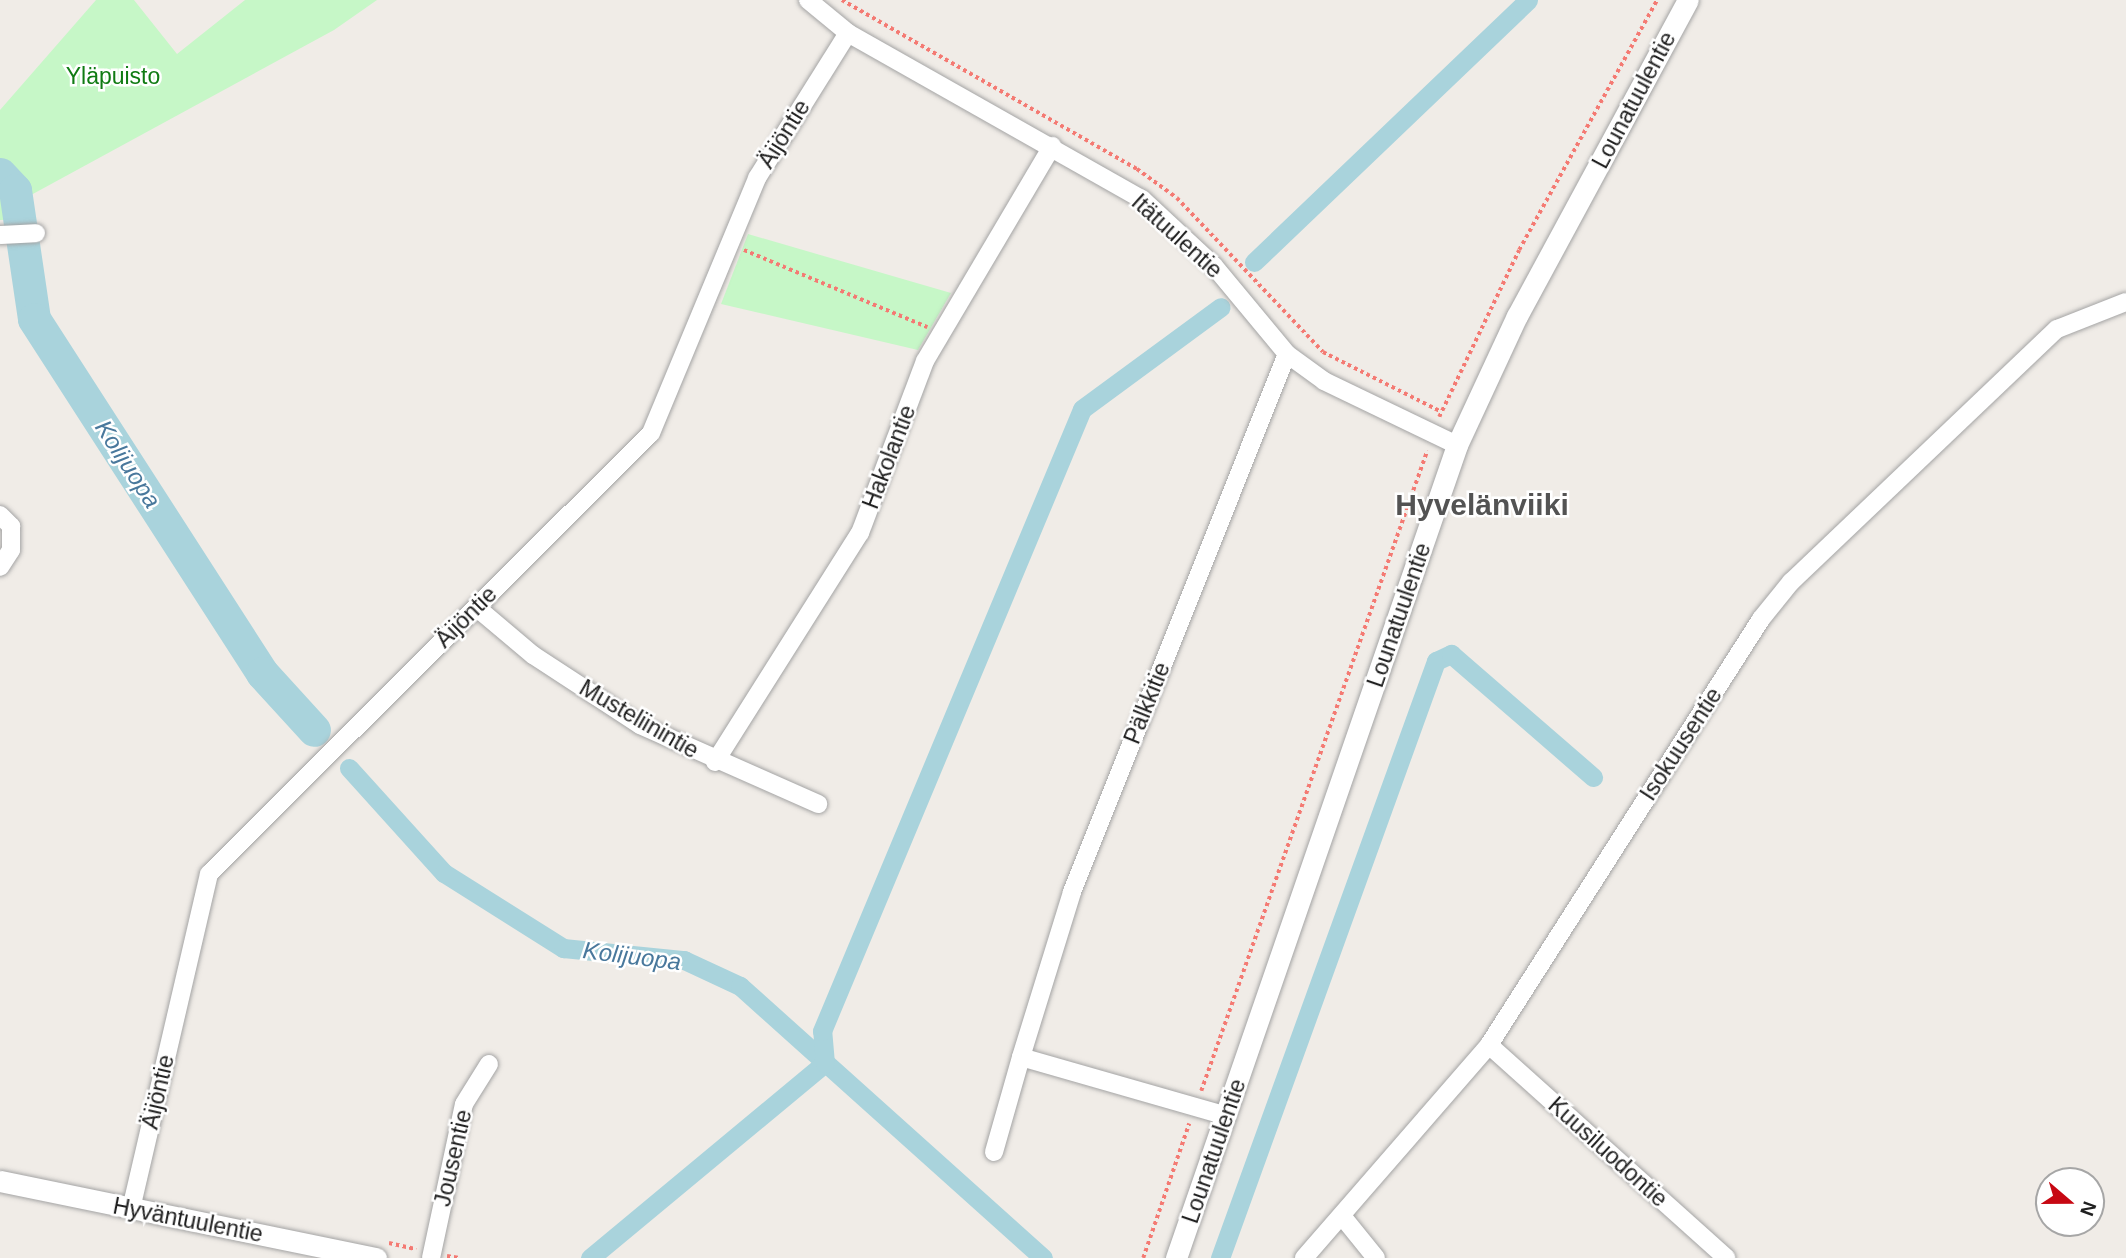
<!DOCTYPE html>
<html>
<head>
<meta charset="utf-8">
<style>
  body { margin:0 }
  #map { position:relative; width:2126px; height:1258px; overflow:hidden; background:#f0ece7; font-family:Arial,sans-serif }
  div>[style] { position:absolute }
  .park>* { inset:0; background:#c6f7c7 }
  .canal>* { height:19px; margin:-9.5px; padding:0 9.5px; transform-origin:9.5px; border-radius:9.5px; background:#a9d3dc }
  .river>* { height:33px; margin:-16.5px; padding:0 16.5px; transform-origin:16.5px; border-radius:16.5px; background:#a9d3dc }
  .path>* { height:3.5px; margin-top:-1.75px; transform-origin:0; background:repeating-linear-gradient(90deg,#f47a73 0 3.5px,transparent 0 7px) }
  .roads { filter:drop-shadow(0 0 2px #a4a4a4) drop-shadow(0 0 2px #a4a4a4) }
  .minor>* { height:18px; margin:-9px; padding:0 9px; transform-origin:9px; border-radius:9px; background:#fff }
  .tertiary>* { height:21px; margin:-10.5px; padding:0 10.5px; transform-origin:10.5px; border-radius:10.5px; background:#fff }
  span { translate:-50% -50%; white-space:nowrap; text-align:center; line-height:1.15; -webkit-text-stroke:5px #fff; paint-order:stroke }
  .park-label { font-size:23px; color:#107b13 }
  .street-label { font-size:23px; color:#202020 }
  .water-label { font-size:24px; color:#49789c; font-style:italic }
  .district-label { font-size:30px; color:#535353; font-weight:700 }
  .north { position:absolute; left:2035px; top:1167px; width:70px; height:70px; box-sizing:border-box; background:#fff; border:2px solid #a6a6a6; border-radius:50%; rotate:110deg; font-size:19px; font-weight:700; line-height:28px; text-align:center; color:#202020 }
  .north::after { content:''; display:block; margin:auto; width:24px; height:32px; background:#c70813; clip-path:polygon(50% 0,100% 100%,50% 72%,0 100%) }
</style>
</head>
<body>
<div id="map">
  <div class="park">
    <div style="clip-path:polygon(96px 0,134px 0,177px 54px,245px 0,377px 0,334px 30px,31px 195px,34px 219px,0 220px,0 110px)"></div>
    <div style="clip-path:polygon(748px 234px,951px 293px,918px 350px,721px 304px)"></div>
  </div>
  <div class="canal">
    <div style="left:1254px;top:262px;width:379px;rotate:-43.7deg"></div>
    <div style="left:349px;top:768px;width:142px;rotate:47.9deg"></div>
    <div style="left:444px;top:873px;width:141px;rotate:32.2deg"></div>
    <div style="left:563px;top:948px;width:122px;rotate:5.7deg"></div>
    <div style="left:684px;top:960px;width:62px;rotate:24.9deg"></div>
    <div style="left:740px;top:986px;width:407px;rotate:41.9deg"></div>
    <div style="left:590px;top:1258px;width:305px;rotate:-39.7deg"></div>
    <div style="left:825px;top:1063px;width:32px;rotate:-95deg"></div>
    <div style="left:822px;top:1031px;width:674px;rotate:-67.31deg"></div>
    <div style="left:1082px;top:409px;width:172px;rotate:-36.3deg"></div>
    <div style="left:1220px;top:1258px;width:635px;rotate:-70.11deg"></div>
    <div style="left:1436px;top:661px;width:17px;rotate:-25deg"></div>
    <div style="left:1451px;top:654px;width:188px;rotate:40.9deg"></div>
  </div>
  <div class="river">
    <div style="left:0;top:174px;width:22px;rotate:47deg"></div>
    <div style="left:15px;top:190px;width:130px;rotate:81.6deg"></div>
    <div style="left:34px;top:319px;width:421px;rotate:57.2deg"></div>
    <div style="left:262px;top:673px;width:77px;rotate:47.6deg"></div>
  </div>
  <div class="path">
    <div style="left:842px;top:0;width:340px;rotate:29.8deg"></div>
    <div style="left:1137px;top:169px;width:49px;rotate:35.9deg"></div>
    <div style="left:1177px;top:198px;width:212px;rotate:46.5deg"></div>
    <div style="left:1323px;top:352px;width:131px;rotate:26.8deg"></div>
    <div style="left:744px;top:250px;width:199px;rotate:22.8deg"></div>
    <div style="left:1439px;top:417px;width:185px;rotate:-64.4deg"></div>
    <div style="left:1519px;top:250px;width:286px;rotate:-61.1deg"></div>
    <div style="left:1201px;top:1091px;width:679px;rotate:-70.55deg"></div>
    <div style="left:389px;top:1243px;width:28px;rotate:13deg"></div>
    <div style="left:447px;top:1256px;width:13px;rotate:9deg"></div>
    <div style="left:1143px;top:1258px;width:142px;rotate:-71.1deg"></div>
  </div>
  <div class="roads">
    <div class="minor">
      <div style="left:808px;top:0;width:52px;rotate:39.5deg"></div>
      <div style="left:848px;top:33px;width:338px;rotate:29.5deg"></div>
      <div style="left:1142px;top:199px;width:98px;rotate:42.9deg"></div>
      <div style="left:1214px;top:266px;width:114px;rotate:50.3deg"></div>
      <div style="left:1287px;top:354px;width:46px;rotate:36.1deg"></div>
      <div style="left:1324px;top:381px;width:148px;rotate:25.7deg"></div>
      <div style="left:0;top:235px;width:36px;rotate:-3deg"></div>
      <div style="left:0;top:515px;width:16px;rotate:45deg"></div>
      <div style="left:11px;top:526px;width:24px;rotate:90deg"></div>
      <div style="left:11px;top:550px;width:20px;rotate:123deg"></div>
      <div style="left:476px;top:607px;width:75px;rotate:40.1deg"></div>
      <div style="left:533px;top:655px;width:128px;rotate:33.2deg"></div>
      <div style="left:640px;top:725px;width:195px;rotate:23.9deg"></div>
      <div style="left:715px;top:762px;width:271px;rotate:-57.7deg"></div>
      <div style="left:860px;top:533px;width:184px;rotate:-69.3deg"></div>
      <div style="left:925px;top:361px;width:250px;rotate:-59.4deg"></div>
      <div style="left:1489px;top:1045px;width:319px;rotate:41.9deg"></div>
      <div style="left:1227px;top:1116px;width:214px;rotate:-164deg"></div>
      <div style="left:1021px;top:1057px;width:173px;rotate:-72.8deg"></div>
      <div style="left:1072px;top:892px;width:579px;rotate:-68.22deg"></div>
      <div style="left:994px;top:1152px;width:99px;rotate:-74.1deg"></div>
      <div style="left:131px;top:1209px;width:344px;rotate:-76.9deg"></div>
      <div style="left:209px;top:874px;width:624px;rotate:-44.94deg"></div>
      <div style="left:651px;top:433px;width:276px;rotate:-67.4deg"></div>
      <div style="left:757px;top:178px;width:171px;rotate:-57.9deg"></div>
      <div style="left:1342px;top:1216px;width:54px;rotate:51deg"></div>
      <div style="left:431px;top:1258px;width:157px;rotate:-77.9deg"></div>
      <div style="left:464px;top:1104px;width:47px;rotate:-58deg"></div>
      <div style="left:1304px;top:1258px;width:282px;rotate:-49deg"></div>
      <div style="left:1489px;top:1045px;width:505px;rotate:-57.44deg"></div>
      <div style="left:1761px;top:619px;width:48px;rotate:-51deg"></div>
      <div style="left:1791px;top:582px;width:367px;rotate:-43.6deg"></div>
      <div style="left:2057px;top:329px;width:74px;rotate:-21.4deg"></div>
    </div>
    <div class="tertiary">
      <div style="left:0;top:1181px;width:384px;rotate:11.6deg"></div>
      <div style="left:1176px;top:1258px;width:860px;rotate:-70.93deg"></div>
      <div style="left:1457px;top:445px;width:142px;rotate:-65.1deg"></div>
      <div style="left:1517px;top:316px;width:359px;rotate:-61.6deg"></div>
    </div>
  </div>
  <div class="park-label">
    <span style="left:113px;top:76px">Yläpuisto</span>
  </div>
  <div class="street-label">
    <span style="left:1634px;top:100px;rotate:-62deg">Lounatuulentie</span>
    <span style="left:784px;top:134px;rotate:-58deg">Äijöntie</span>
    <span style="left:1177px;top:236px;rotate:42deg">Itätuulentie</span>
    <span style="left:889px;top:457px;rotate:-69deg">Hakolantie</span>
    <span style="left:1399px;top:615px;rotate:-71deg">Lounatuulentie</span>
    <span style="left:466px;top:617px;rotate:-45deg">Äijöntie</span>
    <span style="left:1147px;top:703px;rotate:-68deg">Pälkkitie</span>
    <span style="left:639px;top:719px;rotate:30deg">Musteliinintie</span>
    <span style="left:1681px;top:744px;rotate:-57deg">Isokuusentie</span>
    <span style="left:158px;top:1092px;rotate:-77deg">Äijöntie</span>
    <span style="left:1214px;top:1151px;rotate:-71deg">Lounatuulentie</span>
    <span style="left:1608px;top:1152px;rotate:42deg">Kuusiluodontie</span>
    <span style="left:453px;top:1158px;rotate:-77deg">Jousentie</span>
    <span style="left:188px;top:1220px;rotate:11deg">Hyväntuulentie</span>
  </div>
  <div class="water-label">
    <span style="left:128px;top:464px;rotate:57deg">Kolijuopa</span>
    <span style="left:632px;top:956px;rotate:7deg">Kolijuopa</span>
  </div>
  <div class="district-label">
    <span style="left:1482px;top:505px">Hyvelänviiki</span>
  </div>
  <div class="north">N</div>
</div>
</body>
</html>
